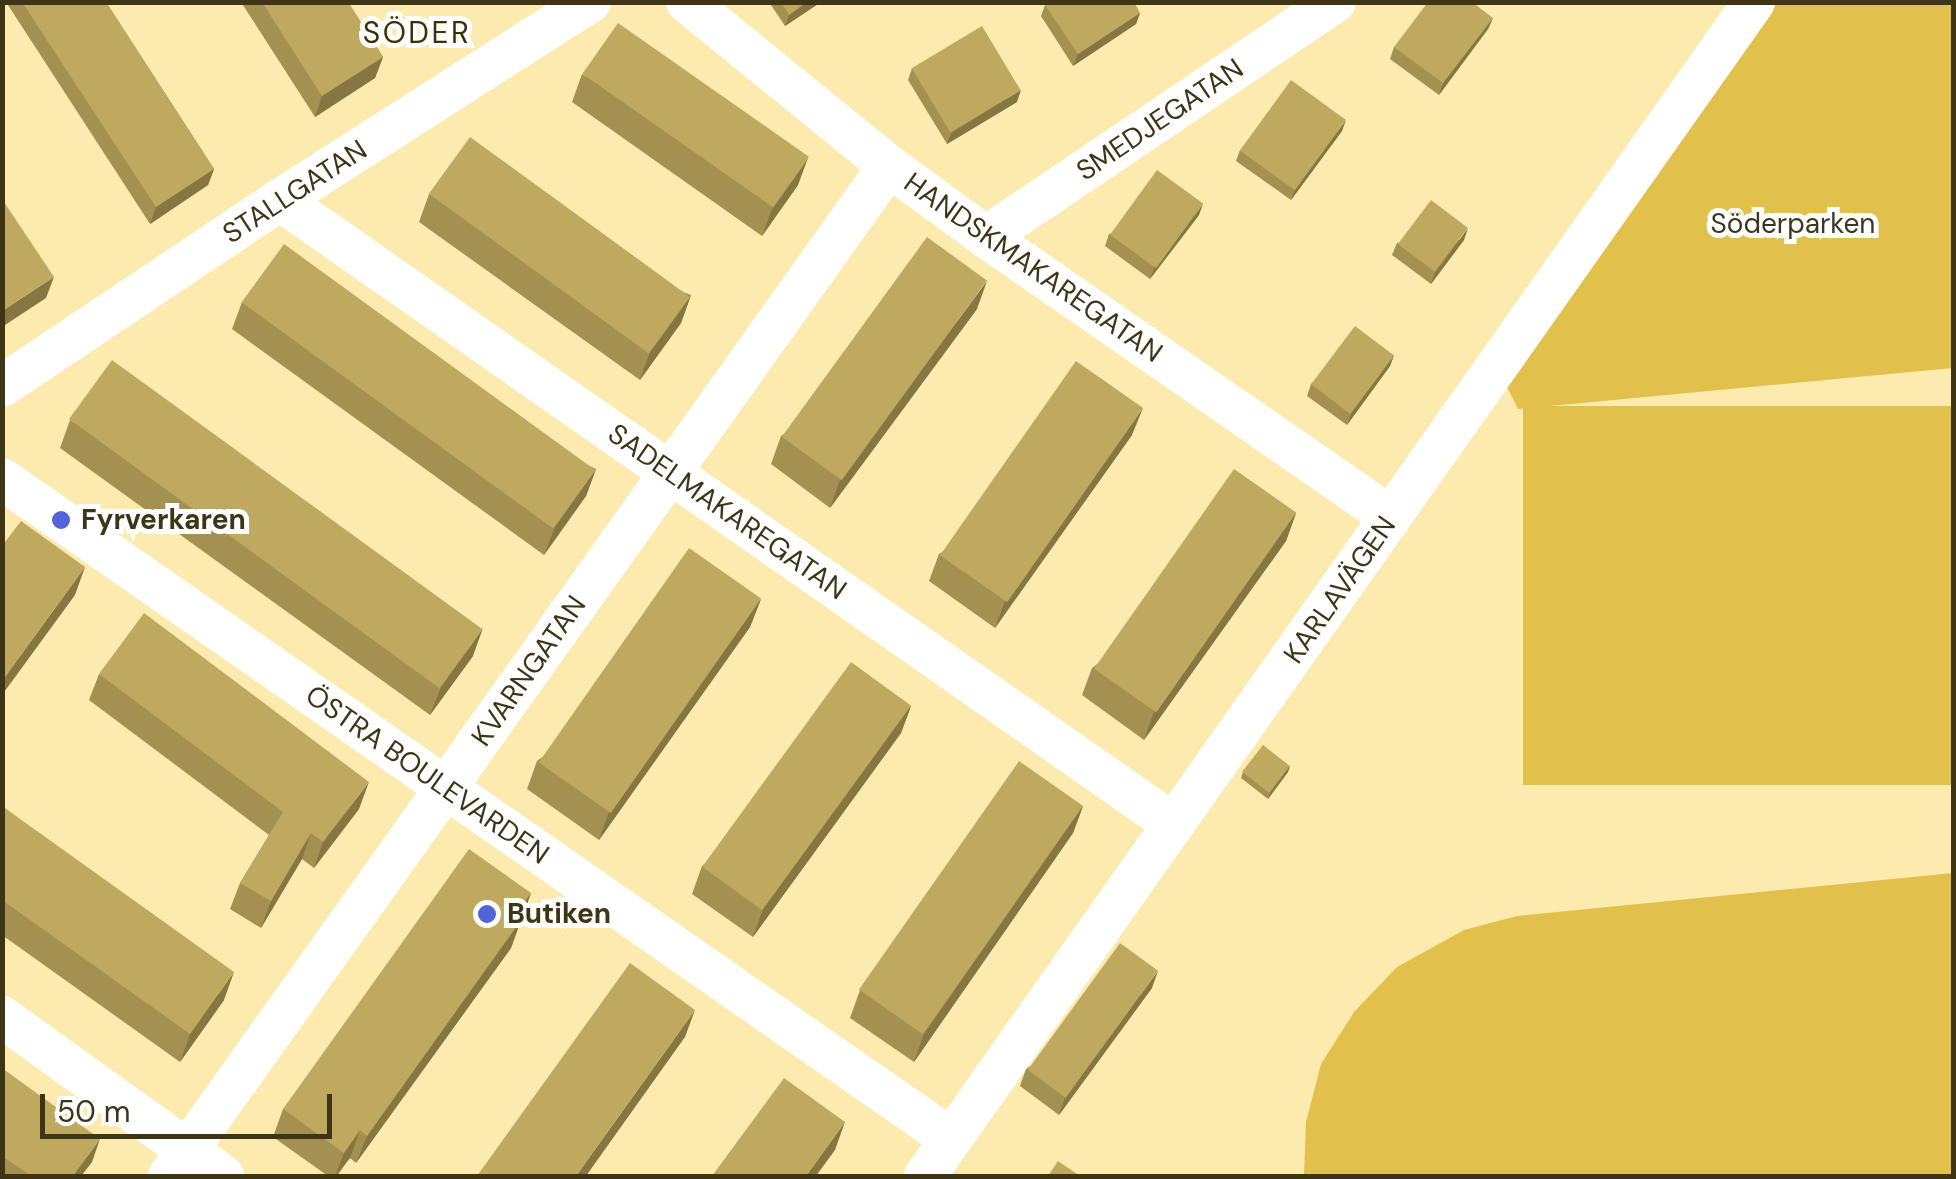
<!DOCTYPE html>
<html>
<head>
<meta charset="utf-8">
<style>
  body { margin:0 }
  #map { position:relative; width:1956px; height:1179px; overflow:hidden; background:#fceaae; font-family:"DM Sans",sans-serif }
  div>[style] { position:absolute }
  .green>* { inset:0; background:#e2c04c; transform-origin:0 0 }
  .minor>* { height:42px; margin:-21px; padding:0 21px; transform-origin:21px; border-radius:21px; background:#fff }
  .wall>* { inset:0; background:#a49151 }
  .shaded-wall>* { inset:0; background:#867642 }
  .building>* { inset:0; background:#bfa95e; transform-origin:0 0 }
  .dots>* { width:28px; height:28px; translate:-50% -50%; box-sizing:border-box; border:5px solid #fff; border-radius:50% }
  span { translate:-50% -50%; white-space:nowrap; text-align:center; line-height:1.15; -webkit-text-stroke:10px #fff; paint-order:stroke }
  .street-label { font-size:28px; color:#3e3516 }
  .park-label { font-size:28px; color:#3d3620 }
  .poi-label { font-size:28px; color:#3e3516; font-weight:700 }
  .left { translate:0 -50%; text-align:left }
  .neighbourhood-label { font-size:30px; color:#3b3006; letter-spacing:2.5px }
  .frame { position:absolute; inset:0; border:5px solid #3e3516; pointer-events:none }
  .scale { position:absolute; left:40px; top:1094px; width:292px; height:45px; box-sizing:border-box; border:5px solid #3e3516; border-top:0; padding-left:12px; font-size:30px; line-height:35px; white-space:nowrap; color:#3e3516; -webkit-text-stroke:8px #fff; paint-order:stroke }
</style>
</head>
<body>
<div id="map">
  <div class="green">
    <div style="clip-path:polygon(1754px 3px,1953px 3px,1953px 368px,1518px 409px,1497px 367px)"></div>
    <div style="left:1953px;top:406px;width:379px;height:430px;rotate:90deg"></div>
    <div style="clip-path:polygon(1953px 873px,1953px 1176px,1304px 1176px,1306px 1122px,1321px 1064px,1354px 1012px,1397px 967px,1464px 930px,1517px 916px)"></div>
  </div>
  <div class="minor">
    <div style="left:687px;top:2px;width:260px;rotate:39.1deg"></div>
    <div style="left:889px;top:166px;width:120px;rotate:36.2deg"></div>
    <div style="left:986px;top:237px;width:492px;rotate:34.7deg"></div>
    <div style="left:280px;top:200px;width:1089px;rotate:34.94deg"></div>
    <div style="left:986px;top:237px;width:421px;rotate:-34deg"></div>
    <div style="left:2px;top:386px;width:334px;rotate:-33.8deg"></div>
    <div style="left:280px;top:200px;width:368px;rotate:-32.6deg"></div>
    <div style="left:2px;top:479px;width:1156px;rotate:34.82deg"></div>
    <div style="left:2px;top:1017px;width:272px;rotate:35.7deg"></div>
    <div style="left:169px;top:1176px;width:1240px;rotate:-54.52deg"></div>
    <div style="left:925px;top:1176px;width:1437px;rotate:-54.77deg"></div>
  </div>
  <div class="wall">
    <div style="clip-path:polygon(6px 2px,106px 2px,214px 169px,208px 185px,150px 224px)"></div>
    <div style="clip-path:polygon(241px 2px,348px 2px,383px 57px,375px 78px,315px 117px)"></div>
    <div style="clip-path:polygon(769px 2px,821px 2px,785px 26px)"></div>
    <div style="clip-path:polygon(1045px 5px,1140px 13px,1136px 24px,1073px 66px,1041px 16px)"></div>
    <div style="clip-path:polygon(1493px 18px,1488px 29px,1439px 95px,1390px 59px,1394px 47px)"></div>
    <div style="clip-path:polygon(912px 68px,1017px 102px,947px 144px,908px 80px)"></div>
    <div style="clip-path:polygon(582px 74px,798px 185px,762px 236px,572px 102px)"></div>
    <div style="clip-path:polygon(1342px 131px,1291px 200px,1236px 161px,1240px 150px)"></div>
    <div style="clip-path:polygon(429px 194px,691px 295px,681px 323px,640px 380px,419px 222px)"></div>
    <div style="clip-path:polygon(1199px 215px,1150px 279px,1105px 246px,1109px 234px)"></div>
    <div style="clip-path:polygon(1464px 240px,1431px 284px,1392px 255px,1397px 243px)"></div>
    <div style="clip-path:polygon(242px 302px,596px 469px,586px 496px,544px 555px,232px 329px)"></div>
    <div style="clip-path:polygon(977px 309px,830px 508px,771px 464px,781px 436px)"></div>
    <div style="clip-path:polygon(1394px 355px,1390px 366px,1347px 425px,1307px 396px,1311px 384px)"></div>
    <div style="clip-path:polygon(70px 420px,473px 656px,430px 715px,60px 448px)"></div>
    <div style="clip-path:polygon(1132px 435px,995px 628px,929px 581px,939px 554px)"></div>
    <div style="clip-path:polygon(1296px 513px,1286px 541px,1144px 740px,1082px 695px,1092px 668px)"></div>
    <div style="clip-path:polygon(761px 599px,750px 627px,599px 840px,527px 789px,537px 761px)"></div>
    <div style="clip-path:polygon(99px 674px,359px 809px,314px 868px,302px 859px,261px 928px,230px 909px,240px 883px,269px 835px,89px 700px)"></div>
    <div style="clip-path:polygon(911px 706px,901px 733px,753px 937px,692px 894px,702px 866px)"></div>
    <div style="clip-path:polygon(1290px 766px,1288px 772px,1268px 799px,1241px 778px,1243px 772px)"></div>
    <div style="clip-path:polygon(2px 806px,224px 1000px,180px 1062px,2px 935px)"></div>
    <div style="clip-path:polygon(1083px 806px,1073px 833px,914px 1062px,850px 1018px,860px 990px)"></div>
    <div style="clip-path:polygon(531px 893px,511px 948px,356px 1163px,350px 1158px,337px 1176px,328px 1176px,273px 1137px,283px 1109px)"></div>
    <div style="clip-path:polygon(1152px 988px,1059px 1115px,1020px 1086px,1026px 1069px)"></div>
    <div style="clip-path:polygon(2px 1068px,92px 1162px,81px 1176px,2px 1176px)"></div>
  </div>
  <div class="shaded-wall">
    <div style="clip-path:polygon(807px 2px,821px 2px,785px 26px,789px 15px)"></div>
    <div style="clip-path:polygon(1140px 13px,1136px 24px,1073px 66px,1078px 54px)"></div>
    <div style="clip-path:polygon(1493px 18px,1488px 29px,1439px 95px,1443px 83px)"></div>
    <div style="clip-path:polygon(383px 57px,375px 78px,315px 117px,322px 96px)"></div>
    <div style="clip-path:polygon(1021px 90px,1017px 102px,947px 144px,951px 133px)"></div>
    <div style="clip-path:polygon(1346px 120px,1342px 131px,1291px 200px,1295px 189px)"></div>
    <div style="clip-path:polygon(808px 158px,798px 185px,762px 236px,772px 209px)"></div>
    <div style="clip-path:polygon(214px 169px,208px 185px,150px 224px,156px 207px)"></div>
    <div style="clip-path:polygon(1203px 204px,1199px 215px,1150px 279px,1154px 268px)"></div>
    <div style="clip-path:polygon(1468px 228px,1464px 240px,1431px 284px,1435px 273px)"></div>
    <div style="clip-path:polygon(54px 277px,46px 298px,2px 327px,2px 311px)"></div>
    <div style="clip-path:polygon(987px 281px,977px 309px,830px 508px,840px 480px)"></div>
    <div style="clip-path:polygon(691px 295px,681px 323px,640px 380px,650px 352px)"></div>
    <div style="clip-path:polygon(1394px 355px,1390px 366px,1347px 425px,1351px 414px)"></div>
    <div style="clip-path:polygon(1143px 408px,1132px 435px,995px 628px,1005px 601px)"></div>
    <div style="clip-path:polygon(596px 469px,586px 496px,544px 555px,555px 527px)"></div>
    <div style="clip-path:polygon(1296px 513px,1286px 541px,1144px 740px,1154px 712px)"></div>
    <div style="clip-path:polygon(85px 567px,75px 595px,2px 695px,2px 681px)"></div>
    <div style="clip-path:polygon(761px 599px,750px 627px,599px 840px,609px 812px)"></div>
    <div style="clip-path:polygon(483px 628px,473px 656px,430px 715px,441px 687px)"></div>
    <div style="clip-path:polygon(911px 706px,901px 733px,753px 937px,763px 909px)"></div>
    <div style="clip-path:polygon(1290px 766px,1288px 772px,1268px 799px,1270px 793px)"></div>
    <div style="clip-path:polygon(369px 782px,359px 809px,314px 868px,323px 842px)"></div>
    <div style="clip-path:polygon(1083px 806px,1073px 833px,914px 1062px,924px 1034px)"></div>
    <div style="clip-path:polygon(311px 833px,302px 859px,261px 928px,271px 901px)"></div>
    <div style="clip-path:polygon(531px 893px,521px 920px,515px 915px)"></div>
    <div style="clip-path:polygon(521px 920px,511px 948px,356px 1163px,367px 1136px)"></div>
    <div style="clip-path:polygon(1158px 971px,1152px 988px,1059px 1115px,1065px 1098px)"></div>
    <div style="clip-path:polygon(234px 972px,224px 1000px,180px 1062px,190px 1034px)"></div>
    <div style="clip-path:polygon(695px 1010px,685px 1037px,586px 1176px,576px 1176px)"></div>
    <div style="clip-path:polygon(845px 1122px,835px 1150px,816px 1176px,806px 1176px)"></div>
    <div style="clip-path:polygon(360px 1130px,350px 1158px,335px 1176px,344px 1153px)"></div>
    <div style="clip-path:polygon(100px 1139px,92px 1162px,81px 1176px,73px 1176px)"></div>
  </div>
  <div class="building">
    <div style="clip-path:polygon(22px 2px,106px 2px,214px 169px,156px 207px)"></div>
    <div style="clip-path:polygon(262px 2px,348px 2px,383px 57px,322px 96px)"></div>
    <div style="clip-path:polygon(781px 2px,807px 2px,789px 15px)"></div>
    <div style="clip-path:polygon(1049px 2px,1134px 2px,1140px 13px,1078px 54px,1045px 5px)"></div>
    <div style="clip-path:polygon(1428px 2px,1472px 2px,1493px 18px,1443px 83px,1394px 47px)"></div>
    <div style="left:618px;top:23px;width:233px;height:62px;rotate:35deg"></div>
    <div style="left:982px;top:26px;width:75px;height:82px;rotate:59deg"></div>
    <div style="left:1291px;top:80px;width:68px;height:87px;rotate:36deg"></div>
    <div style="left:470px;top:137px;width:272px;height:70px;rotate:36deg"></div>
    <div style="left:1157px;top:170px;width:57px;height:80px;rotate:36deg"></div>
    <div style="clip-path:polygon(2px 199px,54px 277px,2px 311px)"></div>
    <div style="left:1431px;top:200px;width:46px;height:55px;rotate:37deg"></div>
    <div style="left:927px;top:237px;width:74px;height:247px;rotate:36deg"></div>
    <div style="left:284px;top:244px;width:385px;height:72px;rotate:36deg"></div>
    <div style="left:1355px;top:326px;width:49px;height:73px;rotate:37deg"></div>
    <div style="left:112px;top:360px;width:458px;height:73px;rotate:36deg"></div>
    <div style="left:1076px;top:361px;width:82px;height:237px;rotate:35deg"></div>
    <div style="left:1234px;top:469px;width:76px;height:244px;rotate:35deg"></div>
    <div style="clip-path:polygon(21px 521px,85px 567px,2px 681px,2px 546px)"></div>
    <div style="left:689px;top:548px;width:88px;height:262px;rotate:35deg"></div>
    <div style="clip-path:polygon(144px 613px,369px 782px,323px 842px,311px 833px,271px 901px,240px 883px,283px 812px,99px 674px)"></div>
    <div style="left:851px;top:662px;width:74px;height:253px;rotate:36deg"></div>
    <div style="left:1263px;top:745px;width:34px;height:34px;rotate:38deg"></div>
    <div style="left:1019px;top:761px;width:78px;height:279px;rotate:35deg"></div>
    <div style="clip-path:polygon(2px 806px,234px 972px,190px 1034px,2px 900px)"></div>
    <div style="clip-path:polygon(469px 849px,531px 893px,515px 915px,521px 920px,367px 1136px,360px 1130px,344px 1153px,283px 1109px)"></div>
    <div style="left:1120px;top:943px;width:47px;height:157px;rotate:36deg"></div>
    <div style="clip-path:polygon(630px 963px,695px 1010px,576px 1176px,477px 1176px)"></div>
    <div style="clip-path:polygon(2px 1068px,100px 1139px,73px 1176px,31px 1176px,2px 1156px)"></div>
    <div style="clip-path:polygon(784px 1078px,845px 1122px,806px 1176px,712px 1176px)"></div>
    <div style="clip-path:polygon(1058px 1161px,1080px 1176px,1048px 1176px)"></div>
  </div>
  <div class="dots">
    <div style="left:61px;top:520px;background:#5363d9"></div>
    <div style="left:487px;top:914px;background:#5363d9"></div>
  </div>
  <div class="street-label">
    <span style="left:1160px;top:120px;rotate:-34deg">SMEDJEGATAN</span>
    <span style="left:295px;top:192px;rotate:-33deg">STALLGATAN</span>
    <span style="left:1033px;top:268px;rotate:35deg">HANDSKMAKAREGATAN</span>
    <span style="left:727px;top:512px;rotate:35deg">SADELMAKAREGATAN</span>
    <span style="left:1340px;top:590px;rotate:-55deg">KARLAVÄGEN</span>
    <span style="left:529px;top:671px;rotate:-55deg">KVARNGATAN</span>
    <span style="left:427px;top:775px;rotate:35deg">ÖSTRA BOULEVARDEN</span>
  </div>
  <div class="park-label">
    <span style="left:1793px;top:224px">Söderparken</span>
  </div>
  <div class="poi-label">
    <span class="left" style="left:81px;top:520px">Fyrverkaren</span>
    <span class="left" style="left:507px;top:914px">Butiken</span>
  </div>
  <div class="neighbourhood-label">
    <span style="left:417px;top:33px">SÖDER</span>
  </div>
  <div class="frame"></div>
  <div class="scale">50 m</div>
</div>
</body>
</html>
